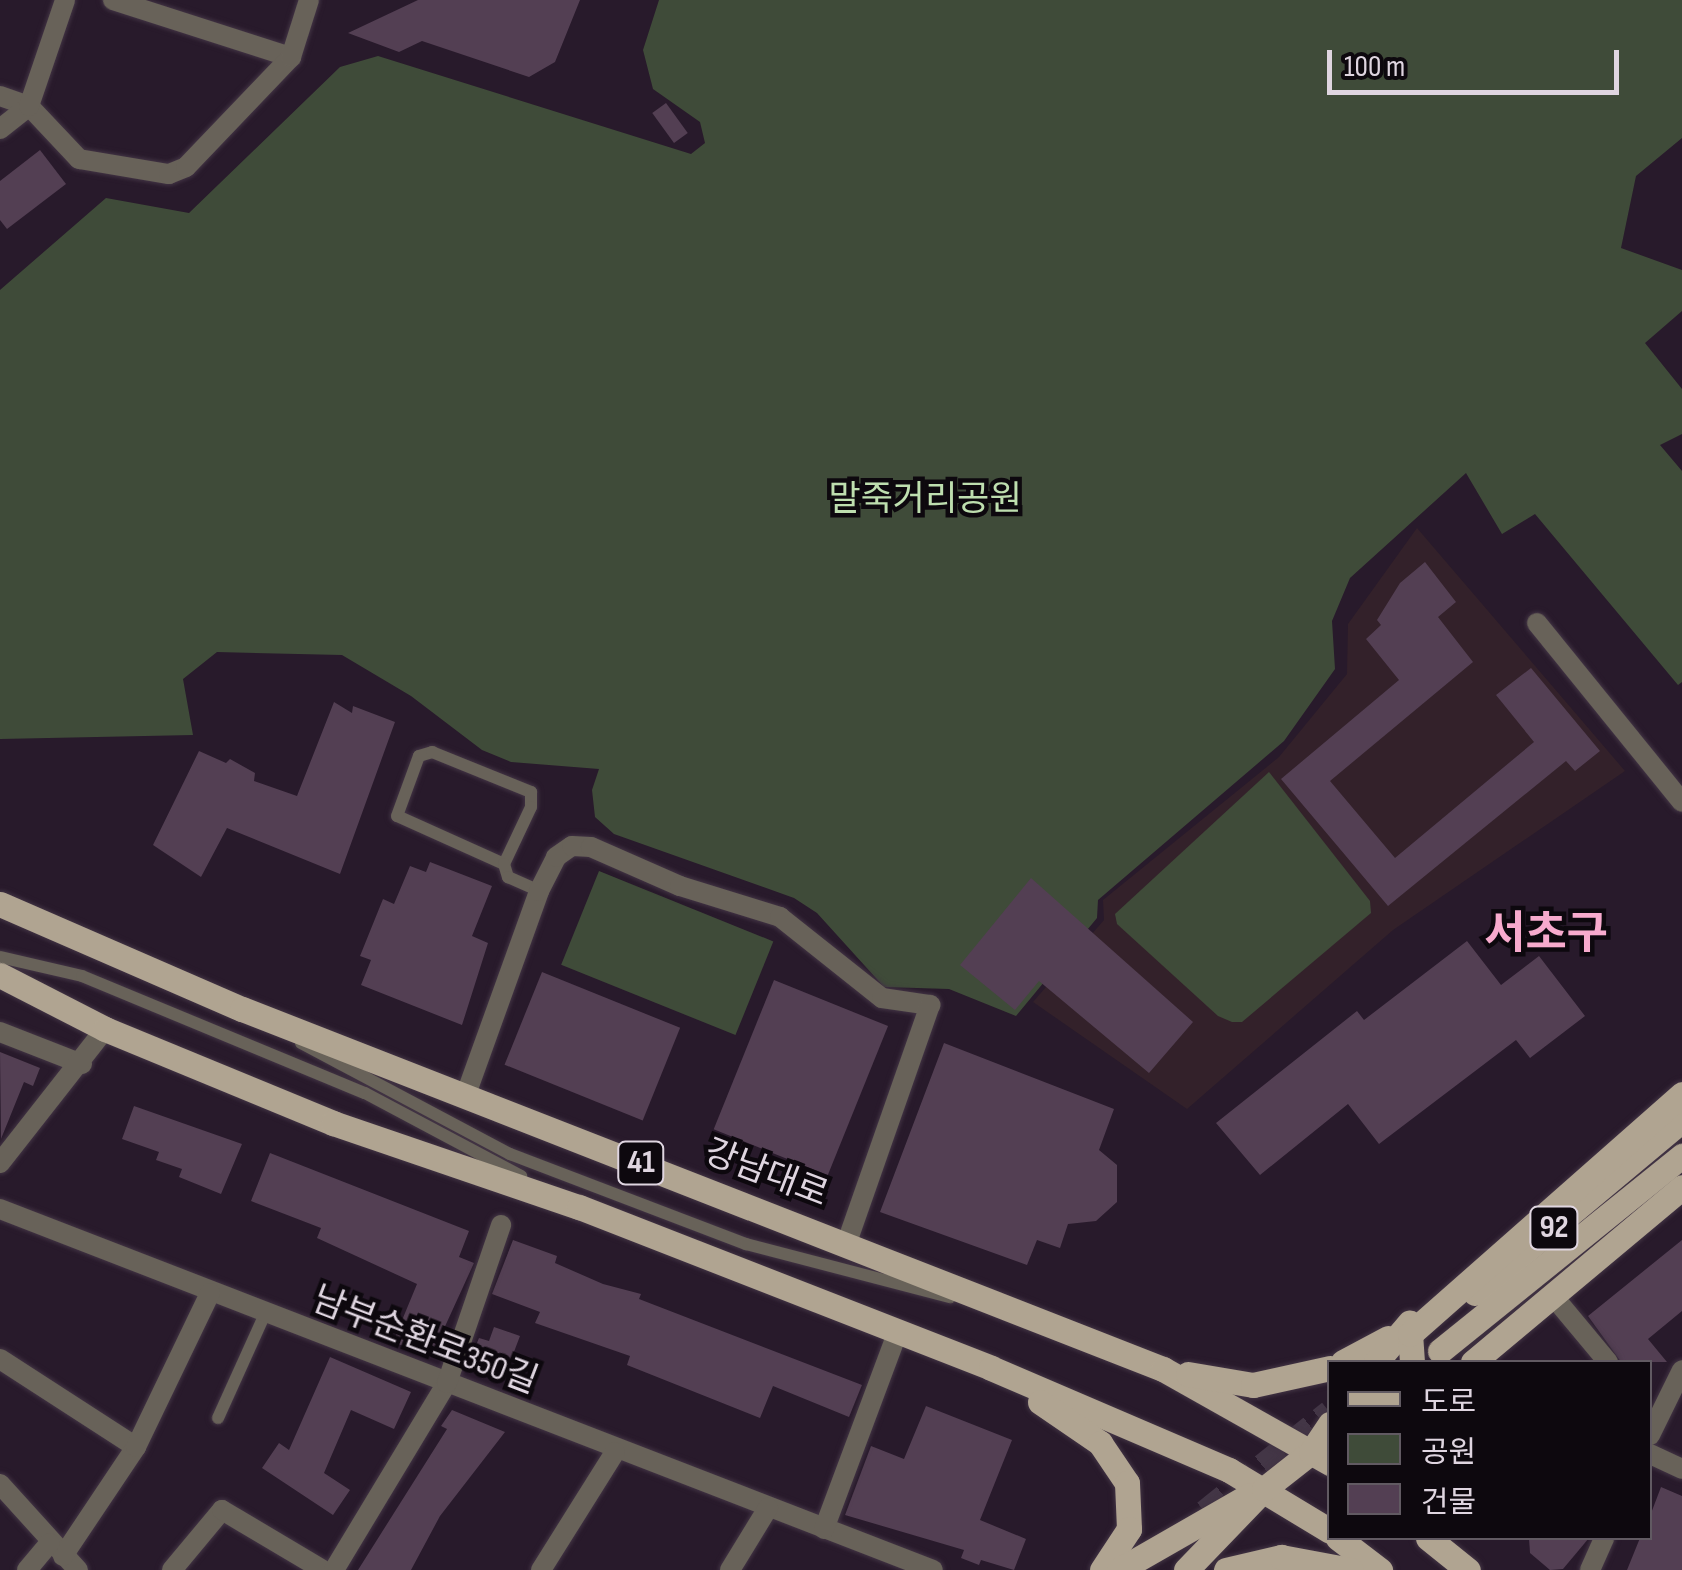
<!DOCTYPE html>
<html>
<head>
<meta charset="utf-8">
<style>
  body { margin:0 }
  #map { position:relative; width:1682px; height:1570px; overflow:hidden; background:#281a2b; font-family:"Sofia Sans Condensed","Noto Sans KR",sans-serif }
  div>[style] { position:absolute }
  .education>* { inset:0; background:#33212a }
  .green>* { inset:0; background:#3f4b39; transform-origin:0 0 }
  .building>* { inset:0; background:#533f53; transform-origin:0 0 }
  .primary-tunnel>* { height:25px; margin-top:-12.5px; transform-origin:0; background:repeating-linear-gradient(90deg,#433646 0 25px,transparent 0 37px) }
  .roads { filter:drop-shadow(0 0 2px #423444) drop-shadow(0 0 2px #423444) }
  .lane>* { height:12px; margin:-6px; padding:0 6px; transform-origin:6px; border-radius:6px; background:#686259 }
  .street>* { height:20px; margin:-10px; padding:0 10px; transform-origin:10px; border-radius:10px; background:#686259 }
  .primary>* { height:25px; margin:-12.5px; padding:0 12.5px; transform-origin:12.5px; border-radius:12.5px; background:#b0a491 }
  span { translate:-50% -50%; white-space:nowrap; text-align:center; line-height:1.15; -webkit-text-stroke:9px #0d080e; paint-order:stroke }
  .shield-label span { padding:2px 8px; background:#0d080e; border:2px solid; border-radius:8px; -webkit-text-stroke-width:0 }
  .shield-label { font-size:32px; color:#dfd5e0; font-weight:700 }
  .park-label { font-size:35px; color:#bedeaf }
  .street-label { font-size:35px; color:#dfd5e0 }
  .district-label { font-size:45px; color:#f7aacd; font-weight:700 }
  .legend { position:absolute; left:1327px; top:1360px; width:325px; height:180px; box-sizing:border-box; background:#0d080e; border:2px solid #615a62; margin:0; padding:12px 18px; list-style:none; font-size:30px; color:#dfd5e0 }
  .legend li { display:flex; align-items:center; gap:20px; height:50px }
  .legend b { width:50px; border:2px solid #615a62 }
  .scale { position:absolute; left:1327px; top:50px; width:292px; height:45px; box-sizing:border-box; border:5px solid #dfd5e0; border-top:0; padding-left:12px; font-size:30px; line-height:35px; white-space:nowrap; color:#dfd5e0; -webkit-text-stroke:8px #0d080e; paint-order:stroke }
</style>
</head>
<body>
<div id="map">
  <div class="education">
    <div style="clip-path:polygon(1417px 528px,1625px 771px,1393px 930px,1187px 1109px,1033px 1002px,1104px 920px,1103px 900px,1279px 757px,1347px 674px,1348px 624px)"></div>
  </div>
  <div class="green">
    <div style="clip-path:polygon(659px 0,1682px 0,1682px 138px,1636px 176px,1621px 248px,1682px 270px,1682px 311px,1645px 343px,1682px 389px,1682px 434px,1660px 445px,1682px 471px,1682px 682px,1678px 685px,1535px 514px,1502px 534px,1466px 473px,1350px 578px,1332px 621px,1335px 669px,1284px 741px,1098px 900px,1097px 918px,1016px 1016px,949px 989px,884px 987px,817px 913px,794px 898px,614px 834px,595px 817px,592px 790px,599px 769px,511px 762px,482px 750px,411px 696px,342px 655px,217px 652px,183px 679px,193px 735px,0 739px,0 290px,106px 198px,189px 213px,340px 67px,378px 56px,691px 154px,705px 143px,700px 122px,653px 89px,643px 50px)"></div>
    <div style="clip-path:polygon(1269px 772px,1370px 901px,1371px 913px,1242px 1022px,1232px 1022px,1218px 1016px,1117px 924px,1115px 914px)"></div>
    <div style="left:599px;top:871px;width:188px;height:101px;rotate:22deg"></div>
  </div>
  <div class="building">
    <div style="clip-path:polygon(418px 0,580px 0,555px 62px,529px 77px,422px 41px,399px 52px,348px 33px)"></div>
    <div style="left:666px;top:103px;width:37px;height:17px;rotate:54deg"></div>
    <div style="clip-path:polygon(40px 150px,66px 184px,7px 229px,0 220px,0 181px)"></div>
    <div style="clip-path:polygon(1425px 562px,1456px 602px,1438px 617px,1473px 662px,1330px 781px,1395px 858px,1534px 742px,1496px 695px,1531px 668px,1600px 751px,1575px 771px,1566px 761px,1388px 906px,1281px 779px,1399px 680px,1366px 639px,1381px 625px,1377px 620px,1400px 583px)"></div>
    <div style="clip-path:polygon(334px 702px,352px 713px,353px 706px,395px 722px,340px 874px,227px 828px,201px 877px,153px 845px,199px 751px,226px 763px,230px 759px,255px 773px,254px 781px,297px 796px)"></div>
    <div style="clip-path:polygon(430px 862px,492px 886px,472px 936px,488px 943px,462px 1025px,361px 985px,371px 960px,360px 956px,383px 899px,394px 904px,410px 866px,426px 872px)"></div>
    <div style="clip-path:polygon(1031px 878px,1193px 1022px,1149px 1073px,1039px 981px,1015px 1010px,960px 965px)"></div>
    <div style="clip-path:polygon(1467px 941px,1501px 985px,1539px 956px,1585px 1016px,1530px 1058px,1516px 1040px,1379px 1144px,1348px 1104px,1260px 1175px,1216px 1123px,1357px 1011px,1364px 1020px)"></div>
    <div style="left:542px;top:972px;width:149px;height:100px;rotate:22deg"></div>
    <div style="left:774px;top:980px;width:123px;height:161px;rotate:22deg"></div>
    <div style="clip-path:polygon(944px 1043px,1114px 1109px,1099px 1150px,1117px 1165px,1117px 1202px,1096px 1221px,1068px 1224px,1060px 1248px,1037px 1240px,1027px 1265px,880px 1212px)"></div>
    <div style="clip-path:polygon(0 1052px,40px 1068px,33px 1086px,24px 1082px,1px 1139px)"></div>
    <div style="clip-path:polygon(134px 1106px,242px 1144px,221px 1194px,179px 1177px,182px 1169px,156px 1160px,159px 1152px,122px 1139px)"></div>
    <div style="clip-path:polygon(270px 1153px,469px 1231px,459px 1257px,474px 1263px,431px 1357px,393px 1342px,417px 1284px,317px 1238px,321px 1228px,251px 1201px)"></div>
    <div style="clip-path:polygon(513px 1240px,557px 1256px,555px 1263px,603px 1284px,641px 1294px,639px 1299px,862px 1385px,849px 1417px,773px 1386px,760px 1418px,627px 1365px,630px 1356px,535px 1323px,540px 1312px,492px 1294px)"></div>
    <div style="clip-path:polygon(1682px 1240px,1682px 1311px,1648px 1339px,1667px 1362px,1621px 1362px,1588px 1316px)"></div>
    <div style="clip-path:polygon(494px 1327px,520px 1336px,509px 1365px,473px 1352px,479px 1338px,489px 1341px)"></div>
    <div style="clip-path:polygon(330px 1357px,411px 1392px,394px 1429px,351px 1410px,324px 1473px,350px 1490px,333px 1515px,262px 1468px,279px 1443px,289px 1450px)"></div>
    <div style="clip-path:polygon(926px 1406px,1012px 1440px,980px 1520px,1026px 1539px,1014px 1570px,981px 1560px,979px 1565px,961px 1558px,964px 1550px,845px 1515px,871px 1446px,904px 1459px)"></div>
    <div style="clip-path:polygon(452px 1410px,505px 1432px,440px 1516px,411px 1570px,358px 1570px,447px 1429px,441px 1426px)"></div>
    <div style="clip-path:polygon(1661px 1487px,1682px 1496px,1682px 1570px,1627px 1570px,1640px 1538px,1650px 1538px,1650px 1516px)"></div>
    <div style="clip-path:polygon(1529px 1538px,1589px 1538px,1563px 1569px,1550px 1570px,1530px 1553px)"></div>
  </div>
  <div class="primary-tunnel">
    <div style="left:1205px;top:1512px;width:160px;rotate:-38.7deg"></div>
  </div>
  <div class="roads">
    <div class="lane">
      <div style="left:504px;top:864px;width:117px;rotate:-155.8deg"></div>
      <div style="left:397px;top:816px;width:64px;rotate:-69.9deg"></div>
      <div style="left:419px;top:756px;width:14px;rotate:-17deg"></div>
      <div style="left:432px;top:752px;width:107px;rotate:22deg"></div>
      <div style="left:531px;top:792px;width:15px;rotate:90deg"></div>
      <div style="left:531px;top:807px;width:63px;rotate:115.3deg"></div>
      <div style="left:504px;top:864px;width:14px;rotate:73deg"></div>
      <div style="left:508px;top:877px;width:34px;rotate:24deg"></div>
      <div style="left:0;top:957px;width:84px;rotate:13deg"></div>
      <div style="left:82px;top:976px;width:306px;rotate:22.5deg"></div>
      <div style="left:365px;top:1093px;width:177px;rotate:28deg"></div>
      <div style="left:301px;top:1043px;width:237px;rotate:28deg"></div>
      <div style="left:510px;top:1154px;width:253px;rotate:20.9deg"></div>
      <div style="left:746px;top:1244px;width:211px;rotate:14.6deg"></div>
      <div style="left:218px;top:1418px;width:114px;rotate:-65.7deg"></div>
    </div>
    <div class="street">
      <div style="left:113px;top:0;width:187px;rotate:17.8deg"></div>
      <div style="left:0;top:96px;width:31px;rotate:19deg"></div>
      <div style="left:29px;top:106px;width:73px;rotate:46.7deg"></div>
      <div style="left:79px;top:159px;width:91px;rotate:9.5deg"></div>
      <div style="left:169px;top:174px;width:18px;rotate:-22deg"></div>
      <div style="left:186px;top:167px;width:152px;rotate:-46.3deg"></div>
      <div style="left:291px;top:57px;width:60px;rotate:-72.5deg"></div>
      <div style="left:0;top:129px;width:37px;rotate:-38deg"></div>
      <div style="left:29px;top:106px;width:112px;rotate:-71.2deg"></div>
      <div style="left:1537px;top:623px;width:230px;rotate:51deg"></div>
      <div style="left:0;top:1032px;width:88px;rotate:21.3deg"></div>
      <div style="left:465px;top:1097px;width:219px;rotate:-70.2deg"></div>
      <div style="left:539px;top:891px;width:38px;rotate:-63deg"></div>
      <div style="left:556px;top:857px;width:19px;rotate:-35deg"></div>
      <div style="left:572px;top:846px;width:19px;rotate:3deg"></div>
      <div style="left:591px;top:847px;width:97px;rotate:23.7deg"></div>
      <div style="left:680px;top:886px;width:105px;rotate:17.2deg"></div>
      <div style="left:780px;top:917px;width:130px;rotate:38.5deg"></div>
      <div style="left:882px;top:998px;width:49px;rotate:8.3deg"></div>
      <div style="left:930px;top:1005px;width:251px;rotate:109.3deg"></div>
      <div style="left:0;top:1163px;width:170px;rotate:-51.9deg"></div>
      <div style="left:0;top:1209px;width:1000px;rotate:21.15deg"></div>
      <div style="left:1553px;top:1296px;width:86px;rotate:50.2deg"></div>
      <div style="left:0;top:1359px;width:162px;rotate:32.9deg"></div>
      <div style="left:1650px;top:1435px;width:72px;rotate:-63.8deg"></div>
      <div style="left:1650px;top:1454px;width:35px;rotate:25deg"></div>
      <div style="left:0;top:1484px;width:116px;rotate:47.8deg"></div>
      <div style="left:824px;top:1529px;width:211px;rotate:-69.5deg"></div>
      <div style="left:63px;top:1556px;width:131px;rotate:-56.2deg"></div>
      <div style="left:136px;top:1447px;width:171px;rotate:-64.3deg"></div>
      <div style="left:27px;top:1570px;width:35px;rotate:-50deg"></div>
      <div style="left:172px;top:1570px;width:78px;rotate:-50.2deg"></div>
      <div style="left:222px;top:1510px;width:117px;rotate:30.7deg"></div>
      <div style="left:334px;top:1570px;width:218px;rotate:-58.9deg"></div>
      <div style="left:447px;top:1383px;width:167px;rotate:-71.1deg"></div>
      <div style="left:541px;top:1570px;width:139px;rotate:-57.9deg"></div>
      <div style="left:730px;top:1570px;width:73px;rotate:-58.5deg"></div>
      <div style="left:1590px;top:1570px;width:35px;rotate:-66deg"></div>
    </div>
    <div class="primary">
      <div style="left:0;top:904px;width:264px;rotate:23.5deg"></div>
      <div style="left:242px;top:1009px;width:989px;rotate:21.35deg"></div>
      <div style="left:1163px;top:1369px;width:192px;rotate:29.4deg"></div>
      <div style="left:0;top:975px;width:118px;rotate:27.2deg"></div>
      <div style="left:105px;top:1029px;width:247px;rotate:22.4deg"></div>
      <div style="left:333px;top:1123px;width:260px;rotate:18.9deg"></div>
      <div style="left:579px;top:1207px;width:442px;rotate:21.3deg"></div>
      <div style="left:991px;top:1368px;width:259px;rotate:23.2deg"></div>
      <div style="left:1229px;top:1470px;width:118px;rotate:31.1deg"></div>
      <div style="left:1475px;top:1293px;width:270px;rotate:-39.9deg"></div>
      <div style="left:1440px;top:1351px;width:311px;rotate:-38.9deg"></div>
      <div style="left:1343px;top:1362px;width:51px;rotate:-28.1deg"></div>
      <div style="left:1376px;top:1362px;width:52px;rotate:-49.6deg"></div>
      <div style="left:1412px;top:1362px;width:28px;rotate:-94deg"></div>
      <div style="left:1410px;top:1334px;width:363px;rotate:-41.4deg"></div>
      <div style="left:1473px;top:1362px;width:273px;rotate:-39.9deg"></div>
      <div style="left:1188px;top:1374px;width:66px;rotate:9.6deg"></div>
      <div style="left:1253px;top:1385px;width:79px;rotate:-12.4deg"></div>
      <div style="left:1040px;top:1402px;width:73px;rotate:34.3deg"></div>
      <div style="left:1100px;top:1443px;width:48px;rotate:56deg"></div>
      <div style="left:1127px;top:1483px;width:46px;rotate:87.5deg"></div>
      <div style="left:1129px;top:1529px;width:49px;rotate:123.4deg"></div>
      <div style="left:1338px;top:1538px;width:53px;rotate:37.3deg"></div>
      <div style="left:1428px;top:1538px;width:51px;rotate:38.7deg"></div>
      <div style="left:1119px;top:1570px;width:151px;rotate:-29.8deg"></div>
      <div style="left:1186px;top:1570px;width:112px;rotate:-46.1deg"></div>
      <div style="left:1264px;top:1489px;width:60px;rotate:-38.2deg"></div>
      <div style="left:1311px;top:1452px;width:34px;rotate:-56deg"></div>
      <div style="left:1226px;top:1570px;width:57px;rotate:-13.3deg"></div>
      <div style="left:1281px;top:1557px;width:71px;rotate:10.5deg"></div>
    </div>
  </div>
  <div class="shield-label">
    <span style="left:641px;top:1163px">41</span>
    <span style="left:1554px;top:1228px">92</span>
  </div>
  <div class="park-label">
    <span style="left:925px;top:500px">말죽거리공원</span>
  </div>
  <div class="street-label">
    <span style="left:766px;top:1174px;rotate:21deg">강남대로</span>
    <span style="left:425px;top:1341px;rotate:21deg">남부순환로350길</span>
  </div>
  <div class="district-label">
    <span style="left:1546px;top:935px">서초구</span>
  </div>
  <ul class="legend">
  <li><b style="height:12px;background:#b0a491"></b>도로</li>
  <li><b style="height:28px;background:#3f4b39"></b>공원</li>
  <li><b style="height:28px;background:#533f53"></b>건물</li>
  </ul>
  <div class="scale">100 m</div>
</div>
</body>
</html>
